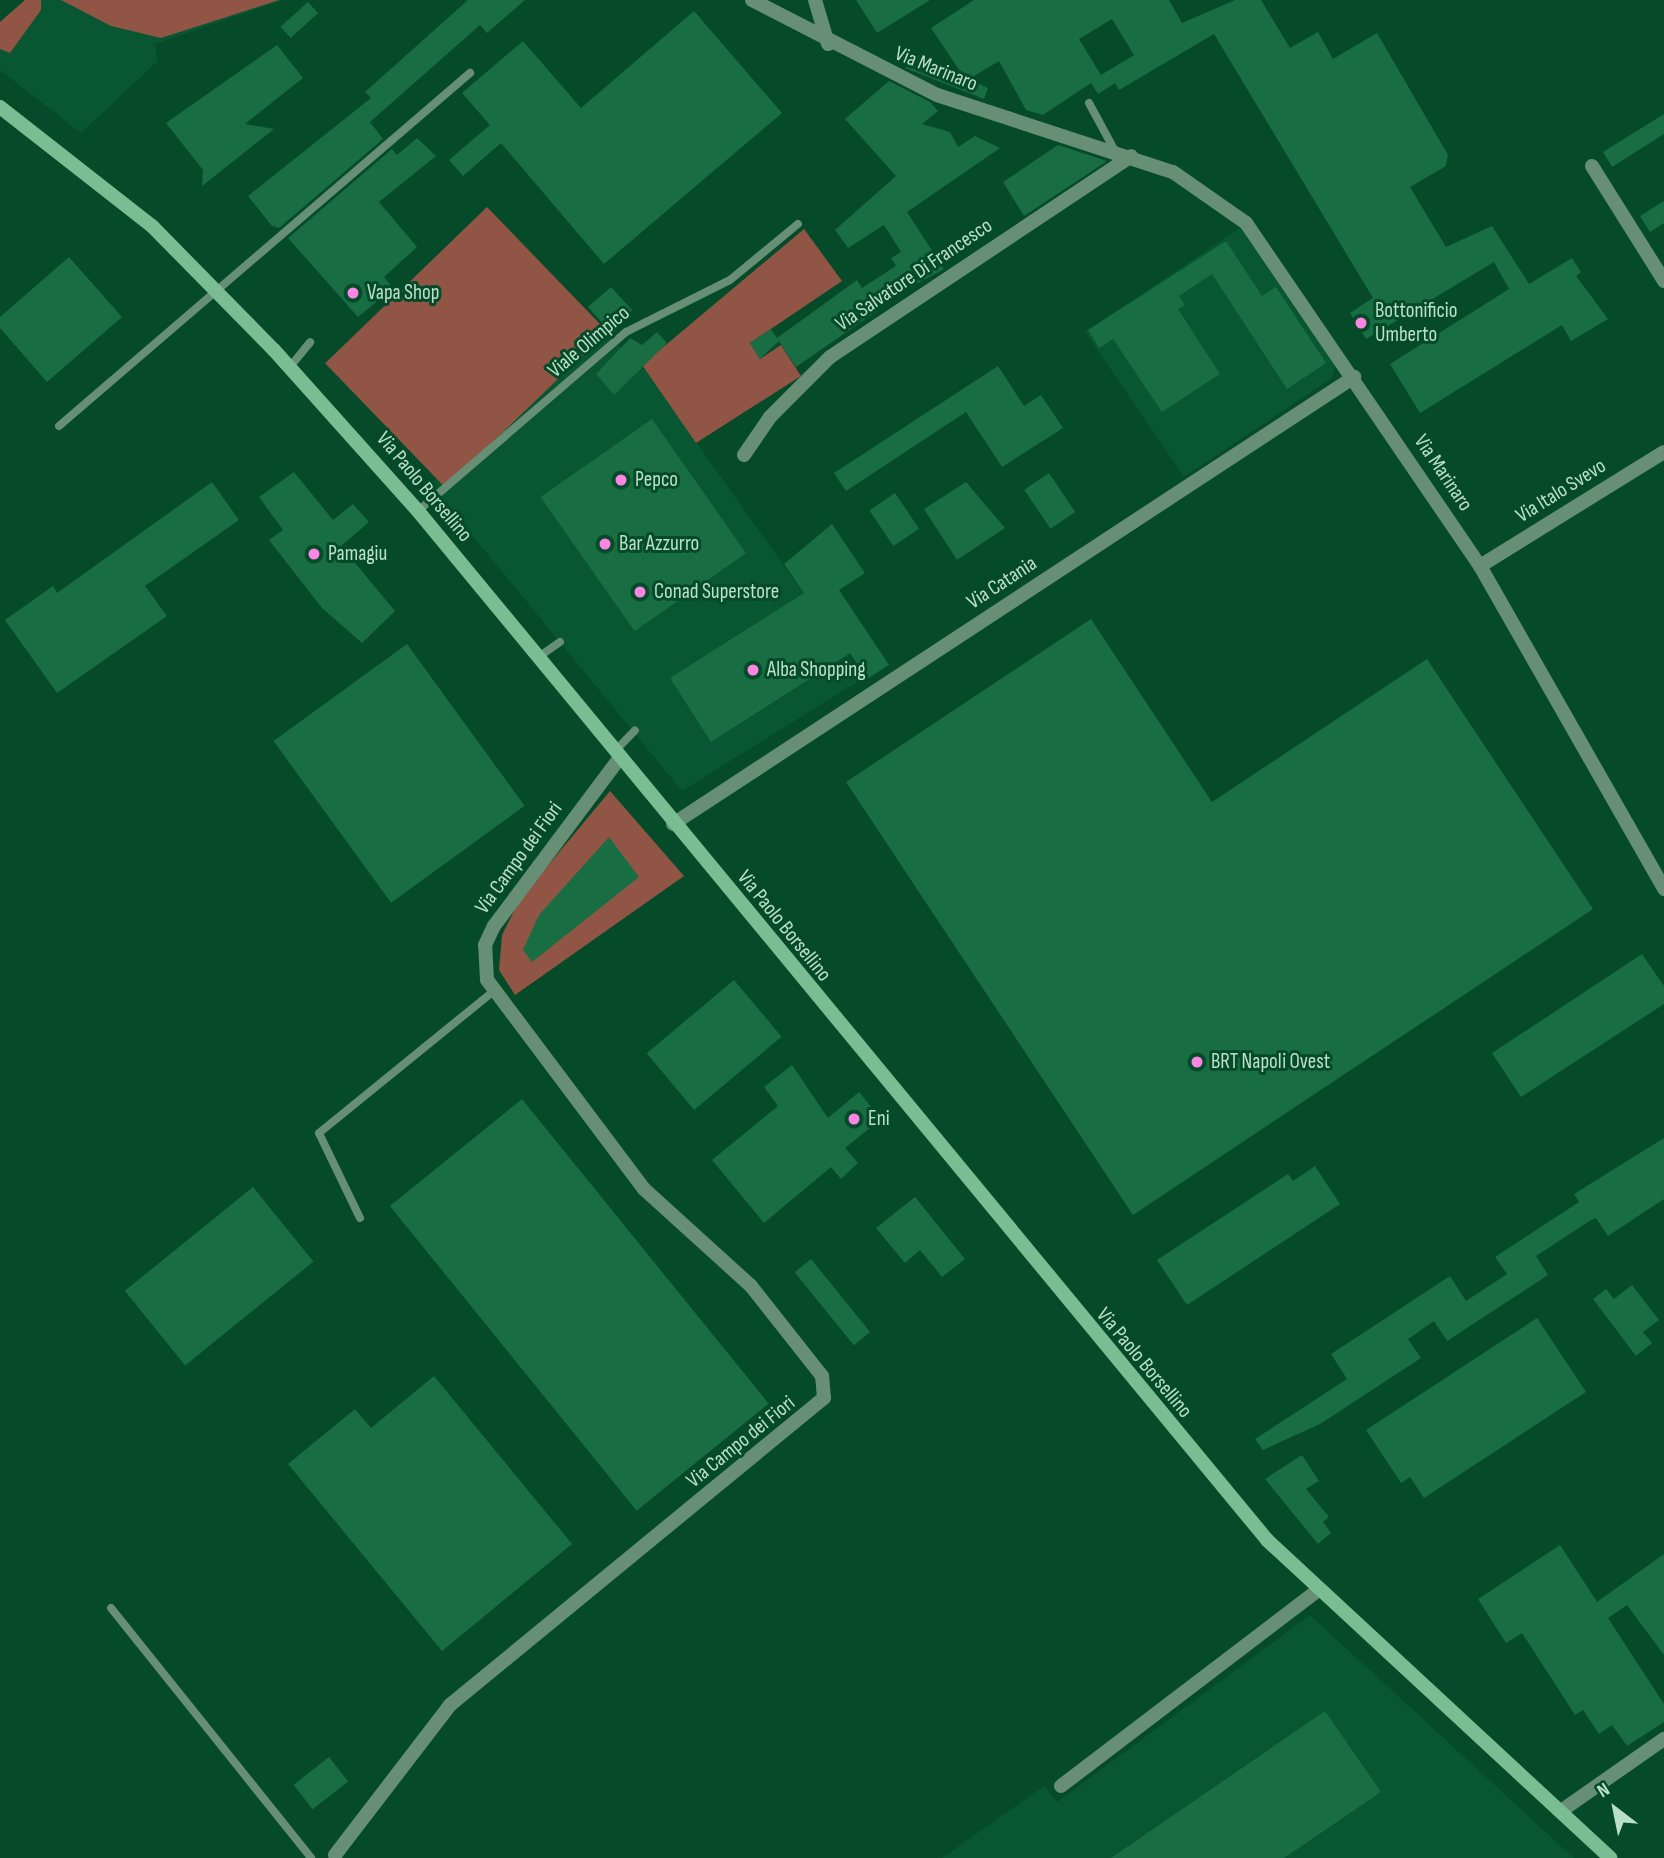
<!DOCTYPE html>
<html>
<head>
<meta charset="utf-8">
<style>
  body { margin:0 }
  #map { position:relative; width:1664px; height:1858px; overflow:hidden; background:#054a29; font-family:"Sofia Sans Condensed",sans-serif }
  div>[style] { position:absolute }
  .built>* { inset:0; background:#085632 }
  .green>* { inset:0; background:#905545; transform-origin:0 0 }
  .building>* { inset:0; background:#186e42; transform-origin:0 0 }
  .service>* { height:8px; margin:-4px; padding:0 4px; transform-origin:4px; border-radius:4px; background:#678f75 }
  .minor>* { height:14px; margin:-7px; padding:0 7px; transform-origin:7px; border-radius:7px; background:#678f75 }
  .secondary>* { height:14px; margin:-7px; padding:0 7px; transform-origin:7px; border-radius:7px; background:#7bbd93 }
  .dots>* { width:19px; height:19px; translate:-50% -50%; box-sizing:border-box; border:4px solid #054a29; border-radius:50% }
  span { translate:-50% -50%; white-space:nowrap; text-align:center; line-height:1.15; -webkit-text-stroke:6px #054a29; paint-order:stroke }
  .street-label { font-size:21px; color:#bae0c7 }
  .poi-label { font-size:21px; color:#bae0c7 }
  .left { translate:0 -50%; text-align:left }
  .north { position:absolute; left:1580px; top:1774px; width:70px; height:70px; -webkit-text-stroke:5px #054a29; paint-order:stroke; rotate:328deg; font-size:19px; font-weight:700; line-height:28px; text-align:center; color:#bae0c7 }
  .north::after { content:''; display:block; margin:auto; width:24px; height:32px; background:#bae0c7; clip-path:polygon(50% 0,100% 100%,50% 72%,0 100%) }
</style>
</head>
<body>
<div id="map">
  <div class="built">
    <div style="clip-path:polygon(25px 0,283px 0,155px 44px,158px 61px,81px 133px,0 70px,0 22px)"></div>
    <div style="clip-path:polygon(1240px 228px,1337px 362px,1332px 378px,1184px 477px,1085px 332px)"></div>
    <div style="clip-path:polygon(606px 332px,647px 373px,864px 678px,682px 791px,430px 484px)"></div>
    <div style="clip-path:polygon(1310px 1615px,1574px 1858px,942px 1858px,1044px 1786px,1057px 1802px)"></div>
  </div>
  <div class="green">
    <div style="clip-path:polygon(25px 0,41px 0,41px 10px,10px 53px,0 49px,0 22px)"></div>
    <div style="clip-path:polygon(61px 0,279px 0,161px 38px,111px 26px)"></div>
    <div style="left:487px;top:207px;width:173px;height:225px;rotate:46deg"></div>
    <div style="clip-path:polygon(804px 229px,842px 281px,750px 343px,760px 359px,781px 345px,801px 376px,696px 443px,642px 365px)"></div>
    <div style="clip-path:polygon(610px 791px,684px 876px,515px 995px,499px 970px,502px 935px,520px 899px)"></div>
  </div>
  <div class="building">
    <div style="clip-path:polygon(468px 0,525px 0,487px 33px,480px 25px,370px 122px,383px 139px,279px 228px,272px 226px,248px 196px,371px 98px,365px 92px)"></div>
    <div style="clip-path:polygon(856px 0,930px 0,877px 33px)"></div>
    <div style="clip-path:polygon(evenodd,974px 0,1169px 0,1182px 23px,1235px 0,1261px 0,1290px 48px,1318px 32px,1333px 59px,1377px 33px,1448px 155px,1446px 166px,1410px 187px,1446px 247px,1492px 226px,1529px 284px,1572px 258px,1581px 272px,1576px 276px,1608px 319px,1571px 341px,1562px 325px,1420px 413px,1390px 364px,1509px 289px,1494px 262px,1366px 339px,1350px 313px,1373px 298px,1214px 34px,1119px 90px,1115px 83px,1098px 94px,1091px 83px,1043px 115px,1026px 110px,999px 61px,969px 79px,988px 88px,984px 99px,905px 68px,919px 55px,964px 77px,931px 28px,974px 0,1112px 19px,1134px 55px,1101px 75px,1079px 39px,1112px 19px)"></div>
    <div style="left:308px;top:2px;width:15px;height:37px;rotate:48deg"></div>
    <div style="clip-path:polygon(694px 11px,782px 113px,604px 264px,501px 143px,463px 176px,449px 160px,490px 125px,462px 93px,523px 41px,581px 108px)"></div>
    <div style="clip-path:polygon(277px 45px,303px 78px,245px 124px,274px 129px,202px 186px,203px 170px,166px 123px)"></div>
    <div style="clip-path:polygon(889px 81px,930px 102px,938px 111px,922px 124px,950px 132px,958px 147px,975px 136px,1000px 148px,907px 212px,944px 269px,874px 307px,877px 311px,796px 367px,779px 341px,760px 359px,750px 343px,771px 329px,777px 338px,857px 280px,862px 288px,896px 266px,891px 258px,901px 252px,884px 225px,848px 248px,835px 230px,896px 176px,845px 119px)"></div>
    <div style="clip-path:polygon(1664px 114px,1664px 134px,1612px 167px,1603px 152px)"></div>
    <div style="clip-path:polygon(417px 138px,436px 156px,379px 202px,417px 247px,384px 277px,393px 288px,358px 317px,288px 238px,392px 149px,397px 155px)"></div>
    <div style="clip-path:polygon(1058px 145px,1107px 161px,1024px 216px,1003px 182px)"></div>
    <div style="clip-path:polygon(1664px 201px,1664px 223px,1650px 232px,1640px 216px)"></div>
    <div style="clip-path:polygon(1226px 241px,1262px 296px,1276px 287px,1326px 363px,1287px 389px,1212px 274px,1179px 296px,1185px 305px,1178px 309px,1220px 374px,1162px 412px,1113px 339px,1099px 348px,1088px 330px)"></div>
    <div style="clip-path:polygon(69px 257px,122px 317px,47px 382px,0 328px,0 317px)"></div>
    <div style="clip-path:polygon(611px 287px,632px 310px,613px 335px,588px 307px)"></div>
    <div style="clip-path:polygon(657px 332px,667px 343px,614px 395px,596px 374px,630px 338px,642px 345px)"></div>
    <div style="clip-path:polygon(998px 366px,1024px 406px,1041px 395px,1063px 428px,1002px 467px,966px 412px,846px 491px,834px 473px)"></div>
    <div style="left:652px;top:419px;width:164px;height:136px;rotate:55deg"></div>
    <div style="clip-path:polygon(294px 472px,333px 520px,353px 504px,369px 522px,341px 546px,395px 611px,362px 643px,322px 608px,269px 540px,283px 530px,259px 497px)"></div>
    <div style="left:1049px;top:473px;width:47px;height:30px;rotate:56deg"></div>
    <div style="clip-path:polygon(212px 482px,239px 520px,145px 586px,167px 616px,57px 693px,5px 620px,53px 586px,57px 593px)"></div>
    <div style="clip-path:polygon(966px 482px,1005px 528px,957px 560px,924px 509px)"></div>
    <div style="left:895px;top:493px;width:43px;height:31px;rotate:56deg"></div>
    <div style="clip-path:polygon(832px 524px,865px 573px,839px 590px,889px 665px,867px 679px,850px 653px,711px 742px,670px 678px,804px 593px,784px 564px)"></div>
    <div style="clip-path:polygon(1091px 619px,1212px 802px,1427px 659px,1593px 909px,1133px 1215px,846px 782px)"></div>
    <div style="left:407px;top:644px;width:200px;height:165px;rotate:54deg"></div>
    <div style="clip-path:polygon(609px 837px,639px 877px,532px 962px,523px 950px,539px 915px)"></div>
    <div style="clip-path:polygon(1642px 954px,1664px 986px,1664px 1004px,1521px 1097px,1492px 1053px)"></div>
    <div style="left:734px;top:980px;width:74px;height:114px;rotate:50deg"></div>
    <div style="clip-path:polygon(792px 1065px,828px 1118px,859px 1092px,881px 1119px,845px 1148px,858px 1163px,841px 1179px,831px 1167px,764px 1223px,712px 1160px,778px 1106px,764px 1087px)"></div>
    <div style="left:522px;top:1099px;width:392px;height:170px;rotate:51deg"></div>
    <div style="clip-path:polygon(1664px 1138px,1664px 1199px,1608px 1236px,1596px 1218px,1591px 1220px,1536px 1256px,1548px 1275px,1447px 1341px,1434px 1321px,1408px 1339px,1421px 1358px,1320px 1424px,1263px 1450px,1255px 1439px,1347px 1379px,1331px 1354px,1450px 1276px,1466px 1301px,1507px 1274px,1495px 1257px,1579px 1202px,1574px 1194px)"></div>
    <div style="clip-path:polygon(1315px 1166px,1340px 1204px,1187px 1305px,1157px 1260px,1288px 1174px,1293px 1181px)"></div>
    <div style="left:253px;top:1187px;width:96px;height:165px;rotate:51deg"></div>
    <div style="clip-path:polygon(915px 1197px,965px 1259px,942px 1277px,920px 1250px,905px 1263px,876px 1228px)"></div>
    <div style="left:811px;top:1259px;width:94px;height:21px;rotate:51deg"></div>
    <div style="clip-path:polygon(1632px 1285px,1659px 1320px,1643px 1332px,1652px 1343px,1636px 1356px,1593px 1299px,1606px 1289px,1614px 1299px)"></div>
    <div style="clip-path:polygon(1537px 1318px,1586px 1392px,1424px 1498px,1410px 1477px,1401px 1483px,1366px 1430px)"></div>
    <div style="clip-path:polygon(434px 1376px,572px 1544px,442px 1651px,288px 1464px,355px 1409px,371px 1428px)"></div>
    <div style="clip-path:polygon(1302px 1455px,1319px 1481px,1306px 1489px,1329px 1517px,1323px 1522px,1331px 1533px,1318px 1544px,1265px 1479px)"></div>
    <div style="clip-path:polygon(1560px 1545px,1597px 1602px,1664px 1554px,1664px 1655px,1627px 1605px,1608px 1618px,1664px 1704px,1664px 1722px,1627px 1746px,1612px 1725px,1599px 1734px,1583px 1710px,1575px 1715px,1522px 1633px,1506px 1643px,1478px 1599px)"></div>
    <div style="clip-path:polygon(1325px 1711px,1381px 1792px,1284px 1858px,1111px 1858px)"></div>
    <div style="left:329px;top:1757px;width:31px;height:45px;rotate:52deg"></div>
  </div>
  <div class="service">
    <div style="left:1089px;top:103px;width:55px;rotate:61.6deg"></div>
    <div style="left:290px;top:367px;width:32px;rotate:-51deg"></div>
    <div style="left:59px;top:426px;width:542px;rotate:-40.66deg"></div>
    <div style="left:418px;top:511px;width:274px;rotate:-40.7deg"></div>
    <div style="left:626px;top:332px;width:116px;rotate:-26.6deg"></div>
    <div style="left:730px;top:280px;width:88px;rotate:-39.5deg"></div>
    <div style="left:537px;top:658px;width:28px;rotate:-35deg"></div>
    <div style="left:614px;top:752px;width:30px;rotate:-46deg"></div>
    <div style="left:360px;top:1218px;width:94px;rotate:-115.8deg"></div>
    <div style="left:319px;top:1133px;width:222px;rotate:-39.1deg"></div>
    <div style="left:111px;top:1608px;width:320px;rotate:51.3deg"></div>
  </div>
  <div class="minor">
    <div style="left:752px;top:0;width:208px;rotate:27.2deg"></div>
    <div style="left:937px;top:95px;width:248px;rotate:18.1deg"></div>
    <div style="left:1173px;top:172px;width:89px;rotate:34.9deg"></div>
    <div style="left:1246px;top:223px;width:415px;rotate:55.7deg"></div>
    <div style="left:1480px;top:566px;width:372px;rotate:60.3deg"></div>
    <div style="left:815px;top:0;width:46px;rotate:73.5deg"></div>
    <div style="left:1592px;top:166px;width:136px;rotate:57.9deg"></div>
    <div style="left:744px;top:455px;width:46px;rotate:-55.6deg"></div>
    <div style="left:770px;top:417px;width:85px;rotate:-45deg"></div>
    <div style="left:830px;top:357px;width:362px;rotate:-33.7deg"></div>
    <div style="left:1480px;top:566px;width:216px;rotate:-31.8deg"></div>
    <div style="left:673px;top:824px;width:815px;rotate:-33.28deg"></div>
    <div style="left:1061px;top:1786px;width:322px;rotate:-37.3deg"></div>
    <div style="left:1561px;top:1811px;width:126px;rotate:-35deg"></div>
    <div style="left:335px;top:1855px;width:189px;rotate:-52.5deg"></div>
    <div style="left:450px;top:1705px;width:484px;rotate:-39.4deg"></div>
    <div style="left:824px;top:1398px;width:22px;rotate:-95deg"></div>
    <div style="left:822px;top:1376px;width:115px;rotate:-128.3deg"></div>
    <div style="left:751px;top:1286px;width:144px;rotate:-137.8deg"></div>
    <div style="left:644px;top:1189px;width:261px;rotate:-126.9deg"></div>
    <div style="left:487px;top:980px;width:35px;rotate:-93deg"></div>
    <div style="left:485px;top:945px;width:21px;rotate:-65deg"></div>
    <div style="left:494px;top:926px;width:209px;rotate:-53.2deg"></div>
  </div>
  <div class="secondary">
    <div style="left:0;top:107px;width:193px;rotate:38.1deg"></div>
    <div style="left:152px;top:226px;width:174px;rotate:45.5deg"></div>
    <div style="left:274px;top:350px;width:216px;rotate:48.2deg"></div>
    <div style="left:418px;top:511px;width:1334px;rotate:50.47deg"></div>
    <div style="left:1267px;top:1540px;width:468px;rotate:42.8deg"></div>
  </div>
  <div class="dots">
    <div style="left:353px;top:293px;background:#fc86e3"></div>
    <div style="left:1361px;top:323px;background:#fc86e3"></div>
    <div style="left:621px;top:480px;background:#fc86e3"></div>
    <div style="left:605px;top:544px;background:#fc86e3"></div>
    <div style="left:314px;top:554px;background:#fc86e3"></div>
    <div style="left:640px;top:592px;background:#fc86e3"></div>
    <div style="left:753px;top:670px;background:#fc86e3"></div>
    <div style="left:1197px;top:1062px;background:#fc86e3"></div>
    <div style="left:854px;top:1119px;background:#fc86e3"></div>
  </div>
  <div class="street-label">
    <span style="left:936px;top:69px;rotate:22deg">Via Marinaro</span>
    <span style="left:914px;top:275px;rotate:-34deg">Via Salvatore Di Francesco</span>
    <span style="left:589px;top:342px;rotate:-40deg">Viale Olimpico</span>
    <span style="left:1443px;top:473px;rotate:56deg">Via Marinaro</span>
    <span style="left:424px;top:487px;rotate:50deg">Via Paolo Borsellino</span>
    <span style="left:1561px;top:491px;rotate:-32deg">Via Italo Svevo</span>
    <span style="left:1002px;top:583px;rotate:-33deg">Via Catania</span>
    <span style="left:519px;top:858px;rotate:-54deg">Via Campo dei Fiori</span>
    <span style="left:784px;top:926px;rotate:51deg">Via Paolo Borsellino</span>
    <span style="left:1144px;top:1363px;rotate:50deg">Via Paolo Borsellino</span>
    <span style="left:741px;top:1442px;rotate:-39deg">Via Campo dei Fiori</span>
  </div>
  <div class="poi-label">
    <span class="left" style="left:367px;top:293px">Vapa Shop</span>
    <span class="left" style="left:1375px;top:323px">Bottonificio<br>Umberto</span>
    <span class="left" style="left:635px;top:480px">Pepco</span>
    <span class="left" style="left:619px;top:544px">Bar Azzurro</span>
    <span class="left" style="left:328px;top:554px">Pamagiu</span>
    <span class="left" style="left:654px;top:592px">Conad Superstore</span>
    <span class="left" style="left:767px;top:670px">Alba Shopping</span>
    <span class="left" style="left:1211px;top:1062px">BRT Napoli Ovest</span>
    <span class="left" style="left:868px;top:1119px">Eni</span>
  </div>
  <div class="north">N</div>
</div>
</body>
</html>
